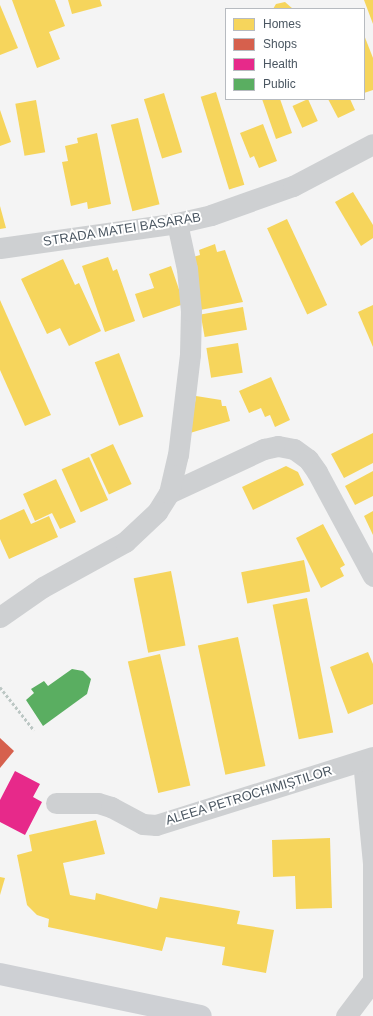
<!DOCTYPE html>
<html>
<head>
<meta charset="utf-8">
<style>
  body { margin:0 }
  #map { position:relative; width:373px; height:1016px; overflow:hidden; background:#f4f4f4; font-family:Helvetica,sans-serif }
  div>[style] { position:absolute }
  .homes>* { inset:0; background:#f6d55c; transform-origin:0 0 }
  .shops>* { inset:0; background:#d6604d }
  .health>* { inset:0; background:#e7298a }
  .public>* { inset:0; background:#5aae61 }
  .path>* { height:2.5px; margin-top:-1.25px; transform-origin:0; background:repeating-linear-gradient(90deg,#bcc7c4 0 3px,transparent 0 5px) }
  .street>* { height:21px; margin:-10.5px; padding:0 10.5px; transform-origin:10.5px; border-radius:10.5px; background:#ced0d2 }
  .secondary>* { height:22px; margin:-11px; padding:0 11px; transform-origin:11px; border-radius:11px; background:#ced0d4 }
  span { translate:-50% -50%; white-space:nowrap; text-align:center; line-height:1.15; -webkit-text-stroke:4px #fff; paint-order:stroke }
  .street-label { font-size:13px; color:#4a5661 }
  .legend { position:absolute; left:225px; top:8px; width:140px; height:92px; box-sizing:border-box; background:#fff; border:1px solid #b7bbc0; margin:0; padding:5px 7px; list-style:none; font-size:12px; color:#4a5661 }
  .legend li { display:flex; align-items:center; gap:8px; height:20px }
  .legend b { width:20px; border:1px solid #b7bbc0 }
</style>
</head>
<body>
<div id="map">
  <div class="homes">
    <div style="clip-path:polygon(12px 0,55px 0,65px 26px,49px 32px,60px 59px,37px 68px)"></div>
    <div style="clip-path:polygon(68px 0,100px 0,102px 6px,72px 14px)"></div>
    <div style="clip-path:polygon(364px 0,373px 0,373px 24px)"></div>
    <div style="clip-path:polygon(285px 2px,293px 9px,273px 9px,276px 4px)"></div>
    <div style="clip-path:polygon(0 5px,18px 48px,0 55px)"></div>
    <div style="clip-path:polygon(364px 35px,373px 58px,373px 90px,364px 93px)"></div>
    <div style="left:216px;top:92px;width:97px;height:16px;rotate:73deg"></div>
    <div style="left:164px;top:93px;width:62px;height:21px;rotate:73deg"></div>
    <div style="clip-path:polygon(262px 99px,280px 99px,292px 133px,276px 139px)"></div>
    <div style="left:308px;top:99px;width:24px;height:17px;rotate:66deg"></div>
    <div style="clip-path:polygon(328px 99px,350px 99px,355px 110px,338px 118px)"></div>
    <div style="left:36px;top:100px;width:53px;height:21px;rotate:80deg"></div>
    <div style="clip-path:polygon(0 110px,11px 142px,0 146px)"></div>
    <div style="left:138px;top:118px;width:89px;height:28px;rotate:76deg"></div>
    <div style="clip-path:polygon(263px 124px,277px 161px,259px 168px,254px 156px,250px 158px,240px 133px)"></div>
    <div style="clip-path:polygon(97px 133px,111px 204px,88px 209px,87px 202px,71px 206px,62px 162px,68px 161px,65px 146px,78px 143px,77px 138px)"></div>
    <div style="clip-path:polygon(353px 192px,373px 225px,373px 238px,361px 246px,335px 202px)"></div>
    <div style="clip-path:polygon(0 206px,6px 228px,0 229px)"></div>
    <div style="left:287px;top:219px;width:95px;height:22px;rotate:65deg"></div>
    <div style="clip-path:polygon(215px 244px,217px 252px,225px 250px,243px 302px,200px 310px,193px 257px,200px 255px,199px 250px)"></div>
    <div style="clip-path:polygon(108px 257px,113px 271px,117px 269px,135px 321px,105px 332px,82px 266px)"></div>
    <div style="clip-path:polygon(63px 259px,75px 285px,79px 283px,101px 331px,69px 346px,60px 328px,47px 334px,21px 279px)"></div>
    <div style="clip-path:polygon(171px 266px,184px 304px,143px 318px,135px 294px,154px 288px,149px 274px)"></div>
    <div style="clip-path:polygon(0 300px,51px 415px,25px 426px,0 370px)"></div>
    <div style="clip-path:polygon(373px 305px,373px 347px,358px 312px)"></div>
    <div style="left:243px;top:307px;width:23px;height:43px;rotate:80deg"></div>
    <div style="left:238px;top:343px;width:30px;height:32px;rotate:81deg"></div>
    <div style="left:119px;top:353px;width:68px;height:26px;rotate:69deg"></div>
    <div style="clip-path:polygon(271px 377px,290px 420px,275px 427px,270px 415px,265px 417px,261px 408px,249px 413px,239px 391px)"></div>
    <div style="clip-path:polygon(196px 396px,221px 400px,222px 406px,226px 406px,230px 421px,190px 433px)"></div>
    <div style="clip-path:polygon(373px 433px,373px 463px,344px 478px,331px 454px)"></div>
    <div style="left:113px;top:444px;width:44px;height:25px;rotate:65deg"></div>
    <div style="left:89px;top:457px;width:47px;height:30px;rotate:66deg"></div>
    <div style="clip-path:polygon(286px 466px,298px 472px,304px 485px,253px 510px,242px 487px)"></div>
    <div style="clip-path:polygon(373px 471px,373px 496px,355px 505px,345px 486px)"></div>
    <div style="clip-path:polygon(56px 479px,76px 522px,60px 529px,52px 513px,35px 521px,23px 494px)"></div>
    <div style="clip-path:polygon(24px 509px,31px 524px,49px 516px,58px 537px,9px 559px,0 539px,0 520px)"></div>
    <div style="clip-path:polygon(373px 511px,373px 535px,364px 516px)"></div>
    <div style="clip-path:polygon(323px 524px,345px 565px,340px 568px,344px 576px,321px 588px,296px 538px)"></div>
    <div style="left:304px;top:560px;width:32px;height:64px;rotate:79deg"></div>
    <div style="left:171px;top:571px;width:76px;height:38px;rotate:79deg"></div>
    <div style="left:307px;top:598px;width:137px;height:35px;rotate:79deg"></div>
    <div style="left:238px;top:637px;width:132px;height:41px;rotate:78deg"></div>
    <div style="clip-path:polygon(368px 652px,373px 664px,373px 704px,348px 714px,330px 667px)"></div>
    <div style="left:160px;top:654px;width:135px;height:33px;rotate:77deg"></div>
    <div style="clip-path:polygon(96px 820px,105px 854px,63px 863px,70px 895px,95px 900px,96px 893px,157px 909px,160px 897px,240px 911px,237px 924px,274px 930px,266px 973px,222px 965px,225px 947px,166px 937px,162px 951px,48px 927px,49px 919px,37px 915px,27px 905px,17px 855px,32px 851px,29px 835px)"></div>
    <div style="clip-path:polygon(330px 838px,332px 908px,296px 909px,295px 876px,273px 877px,272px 840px)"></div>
    <div style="clip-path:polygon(0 877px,5px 878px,0 895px)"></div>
  </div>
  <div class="shops">
    <div style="clip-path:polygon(0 738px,14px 751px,0 768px)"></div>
  </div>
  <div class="health">
    <div style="clip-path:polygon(15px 771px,40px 784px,33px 797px,42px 802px,25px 835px,0 822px,0 800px)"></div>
  </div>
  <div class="public">
    <div style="clip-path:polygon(72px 669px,83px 671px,91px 679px,87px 694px,43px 726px,26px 700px,34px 693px,31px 689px,44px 681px,48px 686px)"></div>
  </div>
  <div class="path">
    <div style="left:0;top:687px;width:55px;rotate:51.7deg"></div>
  </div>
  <div class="street">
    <div style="left:0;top:248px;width:179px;rotate:-8deg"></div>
    <div style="left:177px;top:223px;width:35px;rotate:-13deg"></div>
    <div style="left:211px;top:215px;width:87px;rotate:-19.5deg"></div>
    <div style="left:293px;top:186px;width:90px;rotate:-27.7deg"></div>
    <div style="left:169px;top:493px;width:105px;rotate:-24.9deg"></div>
    <div style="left:264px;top:449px;width:14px;rotate:-12deg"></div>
    <div style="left:278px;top:446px;width:16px;rotate:11deg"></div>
    <div style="left:294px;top:449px;width:17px;rotate:36deg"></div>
    <div style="left:308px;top:459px;width:16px;rotate:55deg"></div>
    <div style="left:317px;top:472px;width:118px;rotate:61.7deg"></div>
    <div style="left:0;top:617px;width:52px;rotate:-34.9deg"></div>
    <div style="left:43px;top:587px;width:94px;rotate:-28.8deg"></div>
    <div style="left:125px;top:542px;width:44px;rotate:-43.2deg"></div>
    <div style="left:157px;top:512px;width:22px;rotate:-58deg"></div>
    <div style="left:169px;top:493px;width:39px;rotate:-77deg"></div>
    <div style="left:178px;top:455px;width:102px;rotate:-83.2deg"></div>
    <div style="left:190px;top:354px;width:43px;rotate:-88.7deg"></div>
    <div style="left:191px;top:311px;width:42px;rotate:-95.4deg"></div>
    <div style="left:187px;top:269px;width:47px;rotate:-102.3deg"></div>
    <div style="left:363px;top:761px;width:102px;rotate:84.4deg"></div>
    <div style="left:373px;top:863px;width:124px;rotate:90deg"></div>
    <div style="left:56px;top:803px;width:42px"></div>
    <div style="left:98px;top:803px;width:14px;rotate:17deg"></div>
    <div style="left:111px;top:807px;width:36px;rotate:28deg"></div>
    <div style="left:143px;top:824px;width:13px;rotate:4deg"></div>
    <div style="left:156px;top:825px;width:227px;rotate:-17.4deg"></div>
    <div style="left:346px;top:1016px;width:41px;rotate:-52.9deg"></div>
  </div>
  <div class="secondary">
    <div style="left:0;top:974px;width:205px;rotate:11.8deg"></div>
  </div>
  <div class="street-label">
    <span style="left:122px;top:230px;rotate:-9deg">STRADA MATEI BASARAB</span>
    <span style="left:249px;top:796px;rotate:-17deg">ALEEA PETROCHIMIȘTILOR</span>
  </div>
  <ul class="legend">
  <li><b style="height:11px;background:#f6d55c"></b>Homes</li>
  <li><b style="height:11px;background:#d6604d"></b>Shops</li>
  <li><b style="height:11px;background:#e7298a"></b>Health</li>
  <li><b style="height:11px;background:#5aae61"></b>Public</li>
  </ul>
</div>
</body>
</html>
